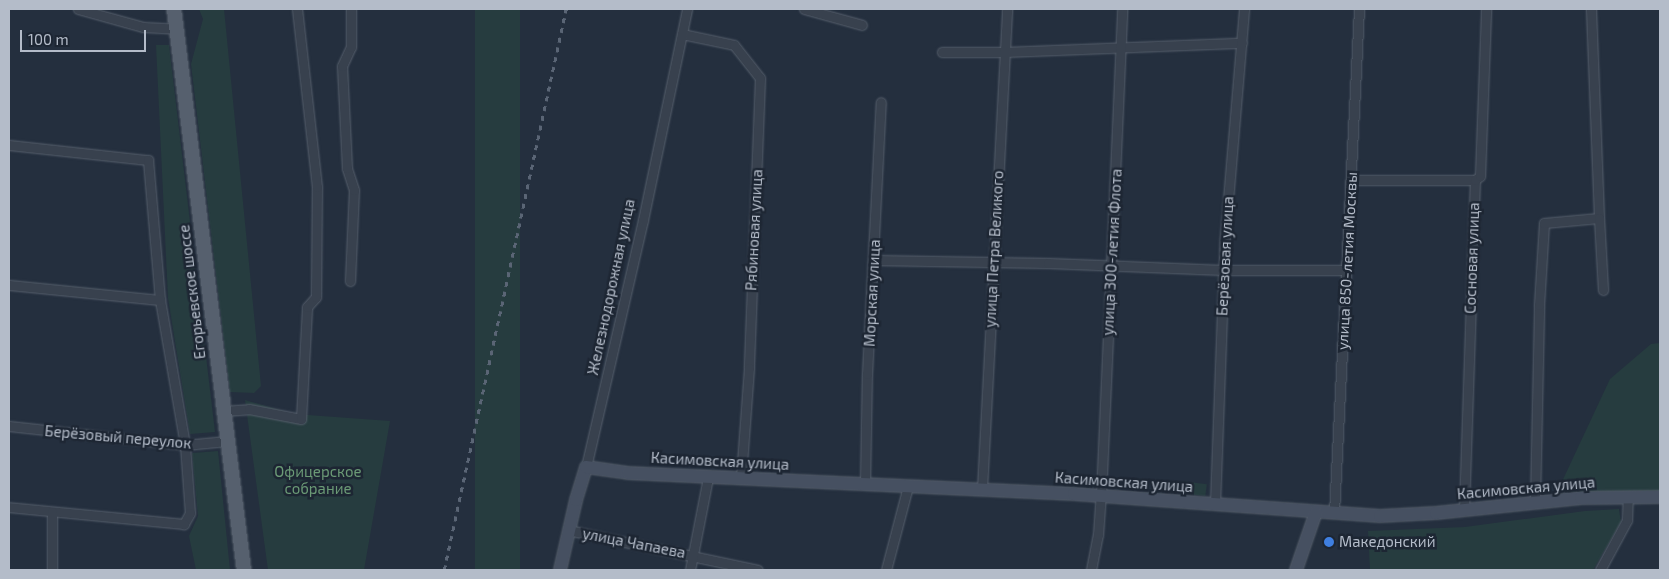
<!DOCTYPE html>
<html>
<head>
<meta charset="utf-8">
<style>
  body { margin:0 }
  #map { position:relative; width:1669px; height:579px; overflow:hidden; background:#242f3e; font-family:"Exo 2",sans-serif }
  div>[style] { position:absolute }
  .green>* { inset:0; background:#263c3f; transform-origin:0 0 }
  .roads { filter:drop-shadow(0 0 1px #565f6c) drop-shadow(0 0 1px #565f6c) }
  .street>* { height:9px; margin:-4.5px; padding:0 4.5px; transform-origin:4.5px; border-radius:4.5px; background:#38414e }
  .secondary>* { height:12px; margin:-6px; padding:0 6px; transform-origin:6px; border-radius:6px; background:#465061 }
  .primary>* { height:14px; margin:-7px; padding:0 7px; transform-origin:7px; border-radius:7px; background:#56606e }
  .rail>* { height:2.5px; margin-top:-1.25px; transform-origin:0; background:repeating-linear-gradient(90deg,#5a6575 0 5px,transparent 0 10px) }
  .dots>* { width:14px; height:14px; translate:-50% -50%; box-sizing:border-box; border:2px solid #1d2633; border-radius:50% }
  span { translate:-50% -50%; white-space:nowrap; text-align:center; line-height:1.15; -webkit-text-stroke:5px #1d2633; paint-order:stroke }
  .street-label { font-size:15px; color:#b4bcc9 }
  .park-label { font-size:15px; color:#6b9a76 }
  .poi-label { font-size:15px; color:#b4bcc9 }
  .left { translate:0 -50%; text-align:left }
  .frame { position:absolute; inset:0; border:10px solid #b4bcc9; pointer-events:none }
  .scale { position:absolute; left:20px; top:30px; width:126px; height:22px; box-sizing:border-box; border:2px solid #b4bcc9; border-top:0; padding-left:6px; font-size:15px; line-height:18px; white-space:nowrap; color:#b4bcc9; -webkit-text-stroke:4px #1d2633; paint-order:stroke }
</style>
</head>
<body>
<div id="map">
  <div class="green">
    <div style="clip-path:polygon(199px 9px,224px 9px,261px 386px,254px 393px,230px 392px,191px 64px,203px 19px)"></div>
    <div style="left:475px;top:9px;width:45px;height:571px"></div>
    <div style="clip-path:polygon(156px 45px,169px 45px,215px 432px,190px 434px,168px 298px)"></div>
    <div style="clip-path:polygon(1660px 343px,1660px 491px,1563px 492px,1559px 488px,1610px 379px,1651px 344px)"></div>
    <div style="clip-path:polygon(245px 400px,294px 414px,390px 421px,364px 570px,268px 570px)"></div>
    <div style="clip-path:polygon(218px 451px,230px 570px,196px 570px,189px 536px,198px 516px,192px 453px)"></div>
    <div style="left:1181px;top:481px;width:26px;height:12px;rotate:7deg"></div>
    <div style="clip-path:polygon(1619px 509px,1621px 522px,1593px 570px,1370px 570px,1368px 531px,1465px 527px,1585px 511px)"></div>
  </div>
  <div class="roads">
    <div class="street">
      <div style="left:78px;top:9px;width:67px;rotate:15.5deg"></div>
      <div style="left:143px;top:27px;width:34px;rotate:3deg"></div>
      <div style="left:804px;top:9px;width:60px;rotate:15.4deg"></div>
      <div style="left:1591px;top:9px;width:209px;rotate:87.8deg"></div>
      <div style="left:682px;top:34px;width:53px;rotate:11.9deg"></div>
      <div style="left:734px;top:45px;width:42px;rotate:51.8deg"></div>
      <div style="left:760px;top:78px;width:290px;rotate:92.2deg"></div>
      <div style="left:749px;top:368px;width:110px;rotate:94.2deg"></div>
      <div style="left:942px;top:52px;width:62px"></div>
      <div style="left:1004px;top:52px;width:238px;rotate:-2.2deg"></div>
      <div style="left:9px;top:145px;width:140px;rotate:6.2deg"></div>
      <div style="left:148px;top:160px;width:141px;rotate:85.1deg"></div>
      <div style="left:160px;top:300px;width:147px;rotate:80.2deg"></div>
      <div style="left:185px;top:445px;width:68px;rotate:85.8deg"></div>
      <div style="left:190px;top:513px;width:13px;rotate:119deg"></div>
      <div style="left:184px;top:524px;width:176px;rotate:-174.5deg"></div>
      <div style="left:1351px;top:180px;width:124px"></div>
      <div style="left:873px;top:260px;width:175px;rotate:1deg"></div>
      <div style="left:1048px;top:263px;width:176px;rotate:2.3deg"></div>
      <div style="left:1224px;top:270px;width:122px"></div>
      <div style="left:350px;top:281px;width:91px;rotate:-87.5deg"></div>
      <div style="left:354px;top:190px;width:23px;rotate:-108deg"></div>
      <div style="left:347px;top:168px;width:102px;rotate:-92.8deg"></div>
      <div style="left:342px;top:66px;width:21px;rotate:-65deg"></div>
      <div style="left:351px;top:47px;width:38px;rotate:-90deg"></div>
      <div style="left:9px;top:285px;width:152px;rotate:5.7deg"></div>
      <div style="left:223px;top:411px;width:26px;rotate:-4deg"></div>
      <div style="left:249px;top:409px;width:53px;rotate:10.9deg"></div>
      <div style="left:301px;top:419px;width:112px;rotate:-86.9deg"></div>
      <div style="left:307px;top:307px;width:13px;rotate:-48deg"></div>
      <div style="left:316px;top:297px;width:110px;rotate:-89.5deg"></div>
      <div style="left:317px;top:187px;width:179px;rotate:-96.4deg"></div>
      <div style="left:9px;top:426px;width:177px;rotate:6.2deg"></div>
      <div style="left:185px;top:445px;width:42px;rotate:-5.4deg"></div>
      <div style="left:586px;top:467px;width:253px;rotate:-77deg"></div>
      <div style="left:643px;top:220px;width:216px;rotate:-78.2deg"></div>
      <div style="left:865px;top:484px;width:110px;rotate:-89deg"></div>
      <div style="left:867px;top:374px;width:272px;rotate:-87.1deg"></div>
      <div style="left:982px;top:489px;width:481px;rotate:-87deg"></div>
      <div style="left:1535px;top:502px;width:197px;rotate:-88.8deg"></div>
      <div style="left:1539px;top:305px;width:82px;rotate:-86.5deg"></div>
      <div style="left:1544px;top:223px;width:55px;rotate:-5.2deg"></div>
      <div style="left:1599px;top:218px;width:72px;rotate:86.8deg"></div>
      <div style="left:1215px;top:504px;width:268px;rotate:-87.9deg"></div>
      <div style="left:1225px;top:236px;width:228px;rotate:-85.2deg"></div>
      <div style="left:1464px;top:510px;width:330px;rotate:-88.1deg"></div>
      <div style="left:1475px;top:180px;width:6px;rotate:-39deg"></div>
      <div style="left:1480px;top:176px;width:167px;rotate:-87.9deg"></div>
      <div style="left:52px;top:512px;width:58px;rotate:90deg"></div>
      <div style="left:1334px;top:513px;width:505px;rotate:-87.16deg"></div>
      <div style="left:568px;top:530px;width:194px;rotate:11.9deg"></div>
      <div style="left:690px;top:570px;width:95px;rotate:-79deg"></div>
      <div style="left:886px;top:570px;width:87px;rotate:-75.3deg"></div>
      <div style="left:1091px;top:570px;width:36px;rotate:-79deg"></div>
      <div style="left:1098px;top:535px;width:39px;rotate:-86deg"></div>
      <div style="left:1101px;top:496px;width:487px;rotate:-87.5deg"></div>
      <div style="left:1600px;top:570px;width:57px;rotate:-61.6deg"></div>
      <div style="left:1627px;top:520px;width:23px;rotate:-88deg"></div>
    </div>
    <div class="secondary">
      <div style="left:560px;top:570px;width:72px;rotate:-77.1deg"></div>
      <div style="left:576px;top:500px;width:34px;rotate:-73deg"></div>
      <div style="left:586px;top:467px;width:42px;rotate:8.1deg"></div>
      <div style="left:628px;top:473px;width:446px;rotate:2.7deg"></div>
      <div style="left:1074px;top:494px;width:307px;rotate:4.1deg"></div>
      <div style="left:1380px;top:516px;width:56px;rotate:-3.1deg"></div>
      <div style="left:1436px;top:513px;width:146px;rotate:-5.9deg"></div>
      <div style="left:1581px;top:498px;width:79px;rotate:-0.7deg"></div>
      <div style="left:1296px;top:570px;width:61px;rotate:-71deg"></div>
    </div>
    <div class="primary">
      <div style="left:174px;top:9px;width:565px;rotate:82.89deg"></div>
    </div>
  </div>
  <div class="rail">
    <div style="left:444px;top:570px;width:574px;rotate:-77.73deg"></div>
  </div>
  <div class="dots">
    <div style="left:1329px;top:542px;background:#3f7fe0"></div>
  </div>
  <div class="street-label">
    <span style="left:754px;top:230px;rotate:-87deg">Рябиновая улица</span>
    <span style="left:994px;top:249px;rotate:-87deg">улица Петра Великого</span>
    <span style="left:1112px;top:252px;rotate:-87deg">улица 300-летия Флота</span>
    <span style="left:1225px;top:256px;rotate:-87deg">Берёзовая улица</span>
    <span style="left:1472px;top:258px;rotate:-88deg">Сосновая улица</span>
    <span style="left:1347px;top:261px;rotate:-87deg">улица 850-летия Москвы</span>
    <span style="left:611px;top:287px;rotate:-78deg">Железнодорожная улица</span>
    <span style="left:192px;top:292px;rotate:-97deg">Егорьевское шоссе</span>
    <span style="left:872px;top:293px;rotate:-87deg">Морская улица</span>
    <span style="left:118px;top:437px;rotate:5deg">Берёзовый переулок</span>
    <span style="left:720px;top:461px;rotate:3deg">Касимовская улица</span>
    <span style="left:1124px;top:482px;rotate:4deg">Касимовская улица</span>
    <span style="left:1526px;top:488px;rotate:-5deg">Касимовская улица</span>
    <span style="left:634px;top:543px;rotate:11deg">улица Чапаева</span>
  </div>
  <div class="park-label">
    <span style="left:318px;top:480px">Офицерское<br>собрание</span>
  </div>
  <div class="poi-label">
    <span class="left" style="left:1339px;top:542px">Македонский</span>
  </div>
  <div class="frame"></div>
  <div class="scale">100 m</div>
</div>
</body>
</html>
